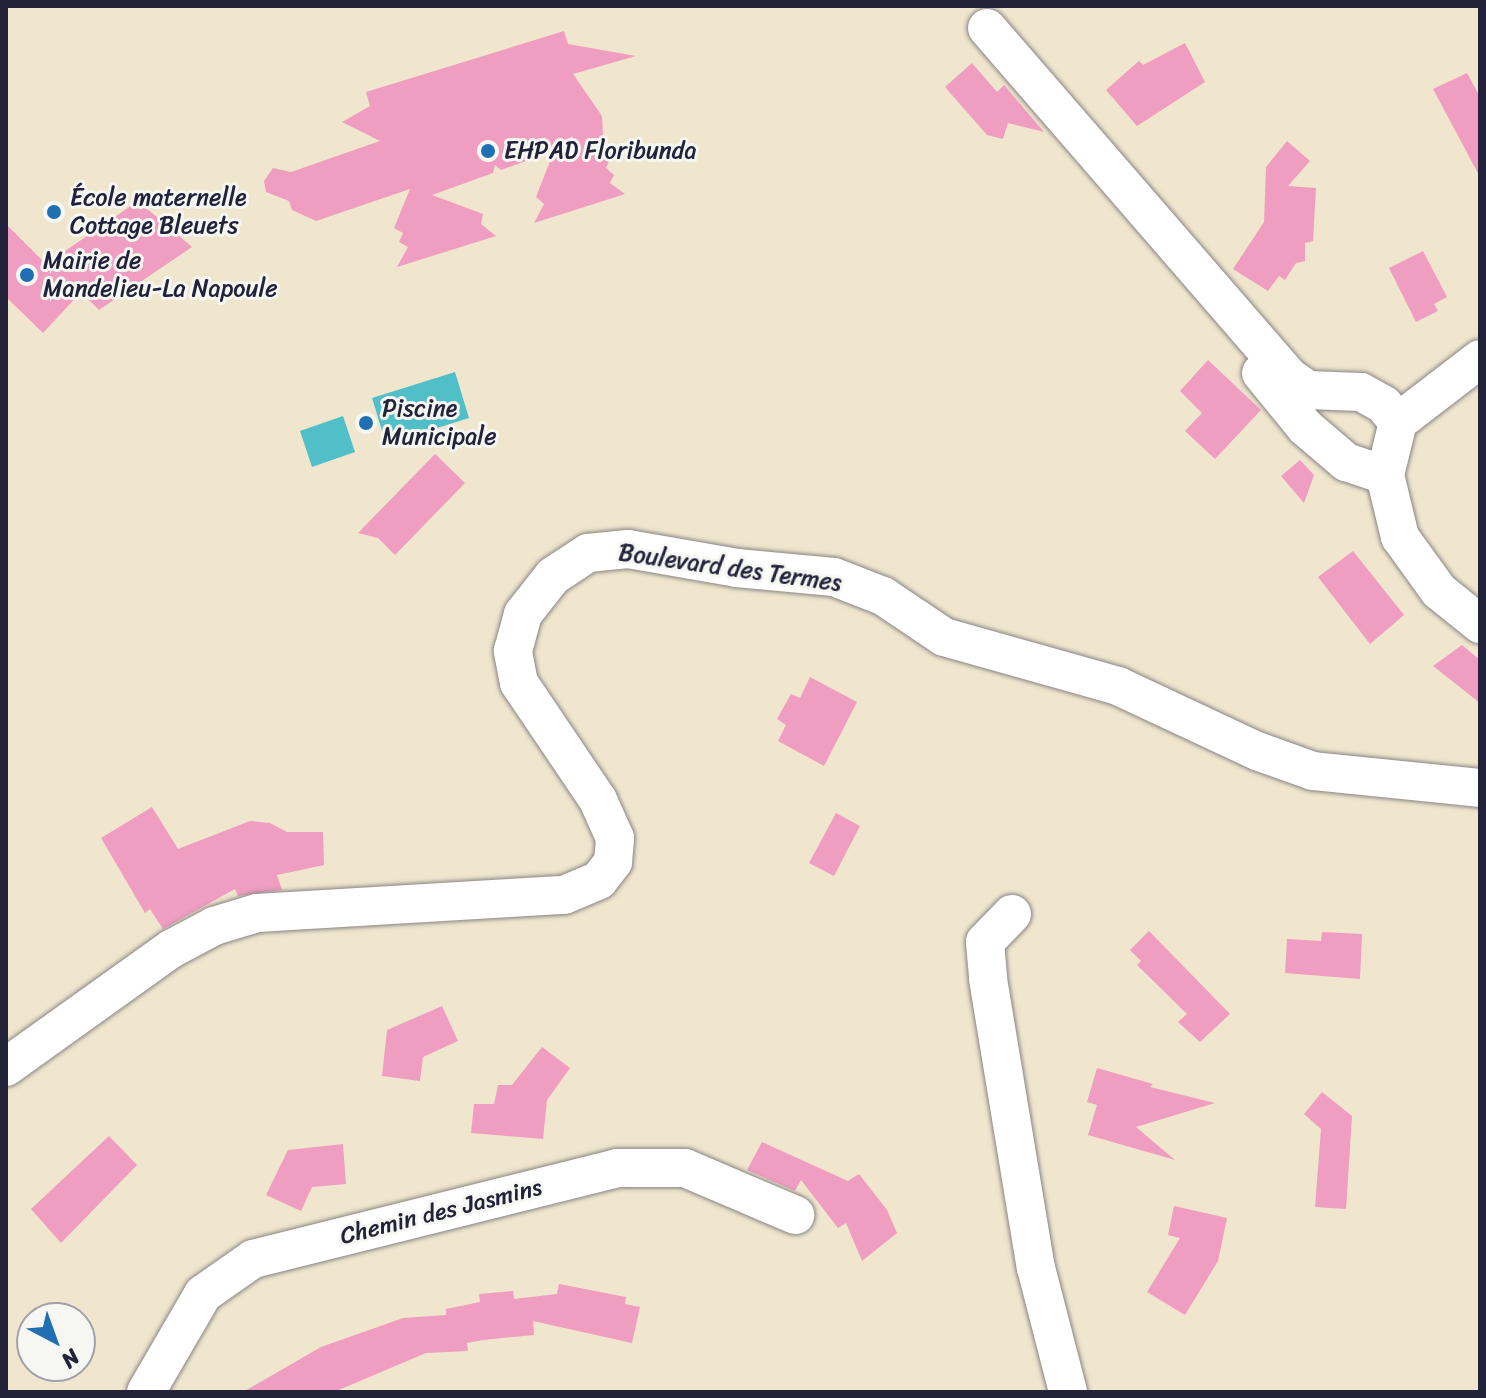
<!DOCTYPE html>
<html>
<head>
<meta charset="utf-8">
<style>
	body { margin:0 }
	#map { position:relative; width:1486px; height:1398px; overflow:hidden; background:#f0e6ce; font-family:Sriracha,sans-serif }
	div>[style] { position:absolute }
	.water>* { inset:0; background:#51bfc8 }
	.building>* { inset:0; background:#ef9dc0 }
	.roads { filter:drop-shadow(0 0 2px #898484) drop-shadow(0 0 2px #898484) }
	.minor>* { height:38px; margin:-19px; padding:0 19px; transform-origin:19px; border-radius:19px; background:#fff }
	.dots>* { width:22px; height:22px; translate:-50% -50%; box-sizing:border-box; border:4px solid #f6f6f2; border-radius:50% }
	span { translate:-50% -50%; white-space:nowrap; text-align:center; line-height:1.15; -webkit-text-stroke:6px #f6f6f2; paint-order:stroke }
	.poi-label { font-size:24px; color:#22223b }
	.left { translate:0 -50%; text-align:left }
	.street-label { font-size:24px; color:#22223b }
	.frame { position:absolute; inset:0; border:8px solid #22223b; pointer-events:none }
	.north { position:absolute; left:16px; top:1302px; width:80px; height:80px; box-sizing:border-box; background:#f6f6f2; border:2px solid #a1a1a9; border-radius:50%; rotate:139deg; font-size:22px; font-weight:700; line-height:32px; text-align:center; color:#22223b }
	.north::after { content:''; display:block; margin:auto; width:28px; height:36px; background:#1f6fb2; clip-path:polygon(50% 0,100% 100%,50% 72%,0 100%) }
</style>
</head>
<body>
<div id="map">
	<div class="water">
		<i style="clip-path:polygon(455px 372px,469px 418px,386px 444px,372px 398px)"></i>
		<i style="clip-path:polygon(343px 416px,355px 452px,312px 467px,300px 431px)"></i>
	</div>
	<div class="building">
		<i style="clip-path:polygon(564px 31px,568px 44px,636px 56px,573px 74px,602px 116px,604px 156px,610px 159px,606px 168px,614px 175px,610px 183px,625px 194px,534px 223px,544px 204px,536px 197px,554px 151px,501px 170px,495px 165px,493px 173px,432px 195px,483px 214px,481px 224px,496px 236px,397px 267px,408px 247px,399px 242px,403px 233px,394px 228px,410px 189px,316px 221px,292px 210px,289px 201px,266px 192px,264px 181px,273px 168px,291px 172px,380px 141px,342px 122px,370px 106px,366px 92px)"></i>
		<i style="clip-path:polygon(1185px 43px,1205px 82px,1137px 126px,1106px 90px,1139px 61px,1143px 65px)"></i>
		<i style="clip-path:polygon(972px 63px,997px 92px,1004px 85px,1044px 132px,1008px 123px,1003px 139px,987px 135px,945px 87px)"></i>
		<i style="clip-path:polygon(1467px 73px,1480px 97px,1480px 177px,1433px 89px)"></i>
		<i style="clip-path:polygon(1287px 141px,1310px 161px,1288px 186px,1316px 188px,1313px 241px,1305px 243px,1305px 261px,1296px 263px,1285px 280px,1279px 276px,1268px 291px,1233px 269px,1264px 222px,1266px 167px)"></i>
		<i style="clip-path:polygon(138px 201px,192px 247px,99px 310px,81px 292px,43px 333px,6px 297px,6px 224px,46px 264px)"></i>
		<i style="clip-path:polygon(1423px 251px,1447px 297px,1434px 304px,1438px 311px,1416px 322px,1389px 268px)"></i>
		<i style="clip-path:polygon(1208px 360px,1261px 410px,1215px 459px,1185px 431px,1202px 413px,1180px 391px)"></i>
		<i style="clip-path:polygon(435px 454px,465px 483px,395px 555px,378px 538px,358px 533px)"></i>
		<i style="clip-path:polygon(1300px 460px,1314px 475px,1304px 503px,1281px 476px)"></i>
		<i style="clip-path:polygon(1353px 551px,1404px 615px,1370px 644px,1318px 577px)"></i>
		<i style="clip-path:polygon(1462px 645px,1480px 660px,1480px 703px,1433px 666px)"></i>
		<i style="clip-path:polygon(810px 677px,857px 702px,824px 766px,778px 741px,786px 725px,777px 719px,791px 694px,800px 698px)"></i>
		<i style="clip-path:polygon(152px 807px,178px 849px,250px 821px,270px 823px,287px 832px,323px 832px,324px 865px,277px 875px,282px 890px,238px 896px,235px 889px,163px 929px,150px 909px,145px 913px,101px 838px)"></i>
		<i style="clip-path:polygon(836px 813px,860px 826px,834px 876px,809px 863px)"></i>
		<i style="clip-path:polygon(1149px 931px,1230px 1014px,1200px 1042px,1178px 1022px,1187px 1014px,1137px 965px,1141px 961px,1130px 950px)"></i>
		<i style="clip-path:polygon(1322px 932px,1362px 934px,1360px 979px,1285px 973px,1287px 939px,1321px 941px)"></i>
		<i style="clip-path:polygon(442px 1006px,458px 1041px,423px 1057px,420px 1081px,382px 1076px,387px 1030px)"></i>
		<i style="clip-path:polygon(542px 1047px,570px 1068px,547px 1100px,543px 1139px,471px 1133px,474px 1104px,494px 1104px,498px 1085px,512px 1085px)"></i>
		<i style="clip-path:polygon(1097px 1068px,1153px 1084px,1150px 1087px,1215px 1103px,1136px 1127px,1175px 1160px,1088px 1135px,1097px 1105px,1087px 1102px)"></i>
		<i style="clip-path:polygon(1322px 1092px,1352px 1116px,1346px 1209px,1315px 1207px,1321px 1129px,1304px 1114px)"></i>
		<i style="clip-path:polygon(109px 1136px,137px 1165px,61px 1243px,31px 1209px)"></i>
		<i style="clip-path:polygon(762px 1142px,848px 1181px,859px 1174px,887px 1210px,897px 1233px,862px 1261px,846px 1223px,838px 1228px,801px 1180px,795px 1191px,747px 1170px)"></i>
		<i style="clip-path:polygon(343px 1144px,346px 1184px,312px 1187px,301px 1211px,266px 1195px,288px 1150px)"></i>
		<i style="clip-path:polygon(1174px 1206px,1227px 1218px,1218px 1261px,1185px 1315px,1147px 1292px,1180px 1238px,1168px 1235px)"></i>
		<i style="clip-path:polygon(559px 1284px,626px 1297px,625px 1304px,640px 1307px,632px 1343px,533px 1321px,534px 1335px,483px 1340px,467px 1343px,468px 1351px,426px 1353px,334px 1392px,243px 1392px,321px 1347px,403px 1318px,446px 1315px,446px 1309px,480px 1302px,479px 1294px,513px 1291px,514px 1299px,557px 1294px)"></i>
	</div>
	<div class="roads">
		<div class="minor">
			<i style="left:987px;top:28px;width:460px;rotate:49.1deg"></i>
			<i style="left:1288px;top:376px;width:24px;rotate:35deg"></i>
			<i style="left:1308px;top:390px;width:53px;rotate:2.2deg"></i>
			<i style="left:1361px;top:392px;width:26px;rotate:29deg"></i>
			<i style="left:1384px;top:405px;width:22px;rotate:51deg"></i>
			<i style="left:1480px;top:359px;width:103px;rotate:142.5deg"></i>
			<i style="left:1398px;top:422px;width:55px;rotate:103.8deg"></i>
			<i style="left:1385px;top:475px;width:64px;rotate:76.4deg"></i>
			<i style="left:1400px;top:537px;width:67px;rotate:54.2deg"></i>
			<i style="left:1439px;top:591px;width:53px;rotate:38.8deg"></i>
			<i style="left:1261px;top:373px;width:70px;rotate:50.8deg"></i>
			<i style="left:1305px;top:427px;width:54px;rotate:40.5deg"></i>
			<i style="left:1346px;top:462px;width:41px;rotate:18.4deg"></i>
			<i style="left:1012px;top:914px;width:39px;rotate:134deg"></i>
			<i style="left:985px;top:942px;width:37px;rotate:85deg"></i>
			<i style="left:988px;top:979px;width:293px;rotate:80.6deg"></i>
			<i style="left:1036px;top:1268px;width:128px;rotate:75.5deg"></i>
			<i style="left:6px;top:1067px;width:203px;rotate:-35.6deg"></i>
			<i style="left:171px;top:949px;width:49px;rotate:-28.1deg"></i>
			<i style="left:214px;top:926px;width:45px;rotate:-16.8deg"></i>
			<i style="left:257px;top:913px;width:308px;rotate:-3.4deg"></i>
			<i style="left:564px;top:895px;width:38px;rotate:-23deg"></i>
			<i style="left:599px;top:880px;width:23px;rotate:-52deg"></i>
			<i style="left:613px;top:862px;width:24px;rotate:-85deg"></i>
			<i style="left:615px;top:838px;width:42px;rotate:-114.1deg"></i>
			<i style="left:598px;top:800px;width:141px;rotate:-124deg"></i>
			<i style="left:519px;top:683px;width:33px;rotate:-101deg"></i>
			<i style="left:513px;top:651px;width:38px;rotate:-75deg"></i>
			<i style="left:523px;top:614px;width:48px;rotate:-51.7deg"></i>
			<i style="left:553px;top:576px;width:42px;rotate:-33.3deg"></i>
			<i style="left:588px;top:553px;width:40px;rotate:-5.7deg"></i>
			<i style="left:628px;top:549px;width:111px;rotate:9.9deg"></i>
			<i style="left:737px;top:568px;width:97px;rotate:5.3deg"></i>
			<i style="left:834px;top:577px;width:53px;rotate:21.2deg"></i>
			<i style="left:883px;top:596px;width:73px;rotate:33.9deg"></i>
			<i style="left:944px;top:637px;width:181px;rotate:15.7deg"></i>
			<i style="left:1118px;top:686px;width:153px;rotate:25.1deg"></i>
			<i style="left:1257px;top:751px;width:59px;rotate:19.7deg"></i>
			<i style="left:1313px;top:771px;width:168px;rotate:5.8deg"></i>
			<i style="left:146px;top:1392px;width:113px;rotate:-59.8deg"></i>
			<i style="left:203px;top:1294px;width:61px;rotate:-35deg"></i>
			<i style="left:253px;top:1259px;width:375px;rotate:-14deg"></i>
			<i style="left:617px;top:1168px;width:68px"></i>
			<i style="left:685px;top:1168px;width:120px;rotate:23.1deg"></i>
		</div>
	</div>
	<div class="dots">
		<i style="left:488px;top:151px;background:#1f6fb2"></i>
		<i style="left:54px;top:212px;background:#1f6fb2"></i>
		<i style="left:27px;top:275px;background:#1f6fb2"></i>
		<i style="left:366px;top:423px;background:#1f6fb2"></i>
	</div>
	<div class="poi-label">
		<span class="left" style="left:504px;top:151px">EHPAD Floribunda</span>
		<span class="left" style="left:70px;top:212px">École maternelle<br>Cottage Bleuets</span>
		<span class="left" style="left:43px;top:275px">Mairie de<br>Mandelieu-La Napoule</span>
		<span class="left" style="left:382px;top:423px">Piscine<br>Municipale</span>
	</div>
	<div class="street-label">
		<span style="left:730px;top:568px;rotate:8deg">Boulevard des Termes</span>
		<span style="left:441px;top:1212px;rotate:-14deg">Chemin des Jasmins</span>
	</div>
	<div class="frame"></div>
	<div class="north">N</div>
</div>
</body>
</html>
